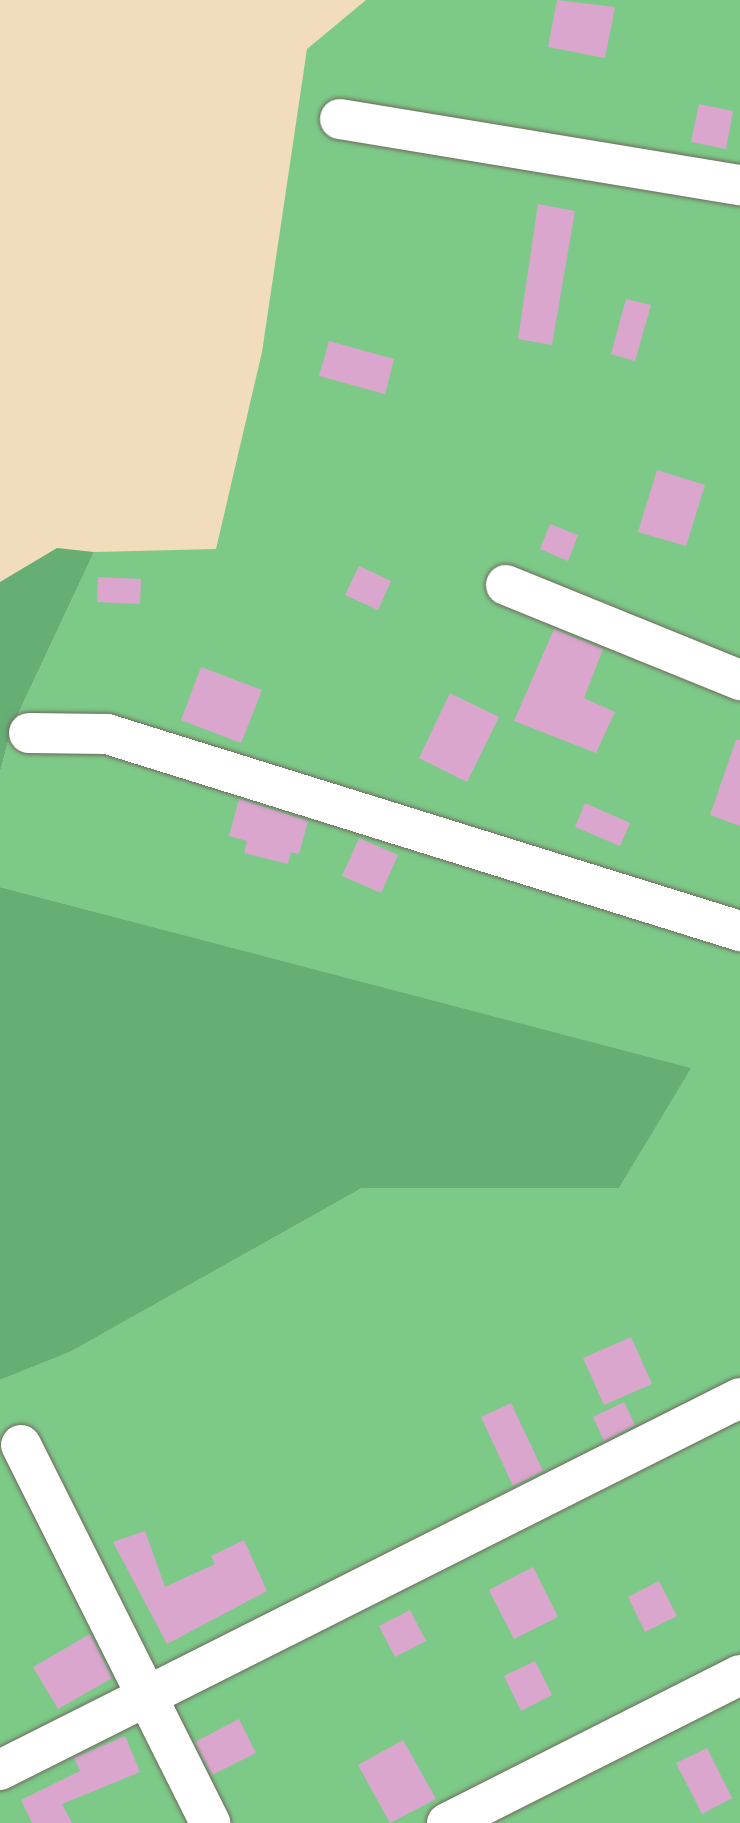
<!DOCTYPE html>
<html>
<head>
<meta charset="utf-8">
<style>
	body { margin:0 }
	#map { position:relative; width:740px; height:1823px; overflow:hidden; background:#f1dcbd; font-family:Caveat,sans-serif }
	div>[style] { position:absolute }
	.green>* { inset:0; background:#7dca88 }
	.forest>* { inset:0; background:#66ae74 }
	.building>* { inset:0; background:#daa6ce }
	.roads { filter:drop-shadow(0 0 2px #70695e) drop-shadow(0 0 2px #70695e) }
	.minor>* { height:40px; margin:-20px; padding:0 20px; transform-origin:20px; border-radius:20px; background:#fff }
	span { translate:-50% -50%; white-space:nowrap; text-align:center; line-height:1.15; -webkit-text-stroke:8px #f7f3e8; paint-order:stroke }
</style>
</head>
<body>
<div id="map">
	<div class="green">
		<i style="clip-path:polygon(366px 0,740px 0,740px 1823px,0 1823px,0 1380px,70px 1352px,362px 1188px,619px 1188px,690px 1068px,0 887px,0 772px,12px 727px,94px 552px,216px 549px,262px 352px,307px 49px)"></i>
	</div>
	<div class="forest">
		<i style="clip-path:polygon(57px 548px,94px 552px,12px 727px,0 772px,0 582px)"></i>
		<i style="clip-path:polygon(0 887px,691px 1068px,619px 1188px,362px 1188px,70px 1352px,0 1380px)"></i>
	</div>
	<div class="building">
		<i style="clip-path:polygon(557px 0,615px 7px,605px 58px,548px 47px)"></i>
		<i style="clip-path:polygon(699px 104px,733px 111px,726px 149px,691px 142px)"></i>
		<i style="clip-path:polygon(538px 204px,575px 211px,552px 345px,518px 339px)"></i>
		<i style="clip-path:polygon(626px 299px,651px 305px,635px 361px,611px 354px)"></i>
		<i style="clip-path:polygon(329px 341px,394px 359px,385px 394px,319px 376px)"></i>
		<i style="clip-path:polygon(657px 470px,705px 485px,686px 546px,638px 532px)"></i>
		<i style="clip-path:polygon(550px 524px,578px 535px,568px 561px,540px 549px)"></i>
		<i style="clip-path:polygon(359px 566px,391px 581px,378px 610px,345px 595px)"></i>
		<i style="clip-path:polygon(98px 577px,141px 579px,140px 604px,97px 602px)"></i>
		<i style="clip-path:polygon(554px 629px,603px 649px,584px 698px,615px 712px,596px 753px,514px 721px)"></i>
		<i style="clip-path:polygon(201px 667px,262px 690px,241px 743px,181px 720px)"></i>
		<i style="clip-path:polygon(450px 693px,499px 717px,467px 782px,419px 758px)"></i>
		<i style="clip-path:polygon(736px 740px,740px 740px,740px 826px,710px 815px)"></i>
		<i style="clip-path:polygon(239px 799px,308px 821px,299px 854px,291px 852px,288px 864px,244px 853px,247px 841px,229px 836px)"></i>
		<i style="clip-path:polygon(585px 803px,630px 823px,620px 846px,575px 827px)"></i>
		<i style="clip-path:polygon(359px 838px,398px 855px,381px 893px,342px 876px)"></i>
		<i style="clip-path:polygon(631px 1337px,652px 1384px,604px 1405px,583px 1358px)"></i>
		<i style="clip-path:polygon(624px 1402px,635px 1425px,604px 1441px,593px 1417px)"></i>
		<i style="clip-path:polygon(511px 1403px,543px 1471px,513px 1486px,481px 1417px)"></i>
		<i style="clip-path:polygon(145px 1531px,165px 1587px,215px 1564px,211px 1556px,244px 1540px,267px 1591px,167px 1644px,113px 1542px)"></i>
		<i style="clip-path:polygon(533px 1567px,558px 1617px,514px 1639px,489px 1590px)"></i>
		<i style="clip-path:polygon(659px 1581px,677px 1616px,645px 1632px,628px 1597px)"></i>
		<i style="clip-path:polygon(410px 1610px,426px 1641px,395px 1657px,379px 1626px)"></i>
		<i style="clip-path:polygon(90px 1634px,112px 1678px,58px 1709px,33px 1667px)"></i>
		<i style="clip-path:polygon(535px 1661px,552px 1695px,521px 1711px,504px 1676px)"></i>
		<i style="clip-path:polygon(239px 1719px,256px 1753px,212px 1775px,195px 1742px)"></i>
		<i style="clip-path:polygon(125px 1736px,140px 1772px,62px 1804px,72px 1823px,32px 1823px,21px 1800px,80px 1771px,74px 1758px)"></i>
		<i style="clip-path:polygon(403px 1740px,436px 1799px,390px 1823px,358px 1765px)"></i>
		<i style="clip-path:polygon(707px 1748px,732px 1798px,702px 1814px,676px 1763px)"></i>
	</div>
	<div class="roads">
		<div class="minor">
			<i style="left:340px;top:119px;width:405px;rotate:9.4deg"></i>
			<i style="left:506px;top:585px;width:253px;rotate:22.1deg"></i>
			<i style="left:29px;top:733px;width:78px;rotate:0.7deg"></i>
			<i style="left:107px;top:734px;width:663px;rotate:17.29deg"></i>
			<i style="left:21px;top:1445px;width:423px;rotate:63.4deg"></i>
			<i style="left:0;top:1770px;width:828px;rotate:-26.69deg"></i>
			<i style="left:447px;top:1823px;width:328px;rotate:-26.8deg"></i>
		</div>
	</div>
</div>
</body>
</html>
